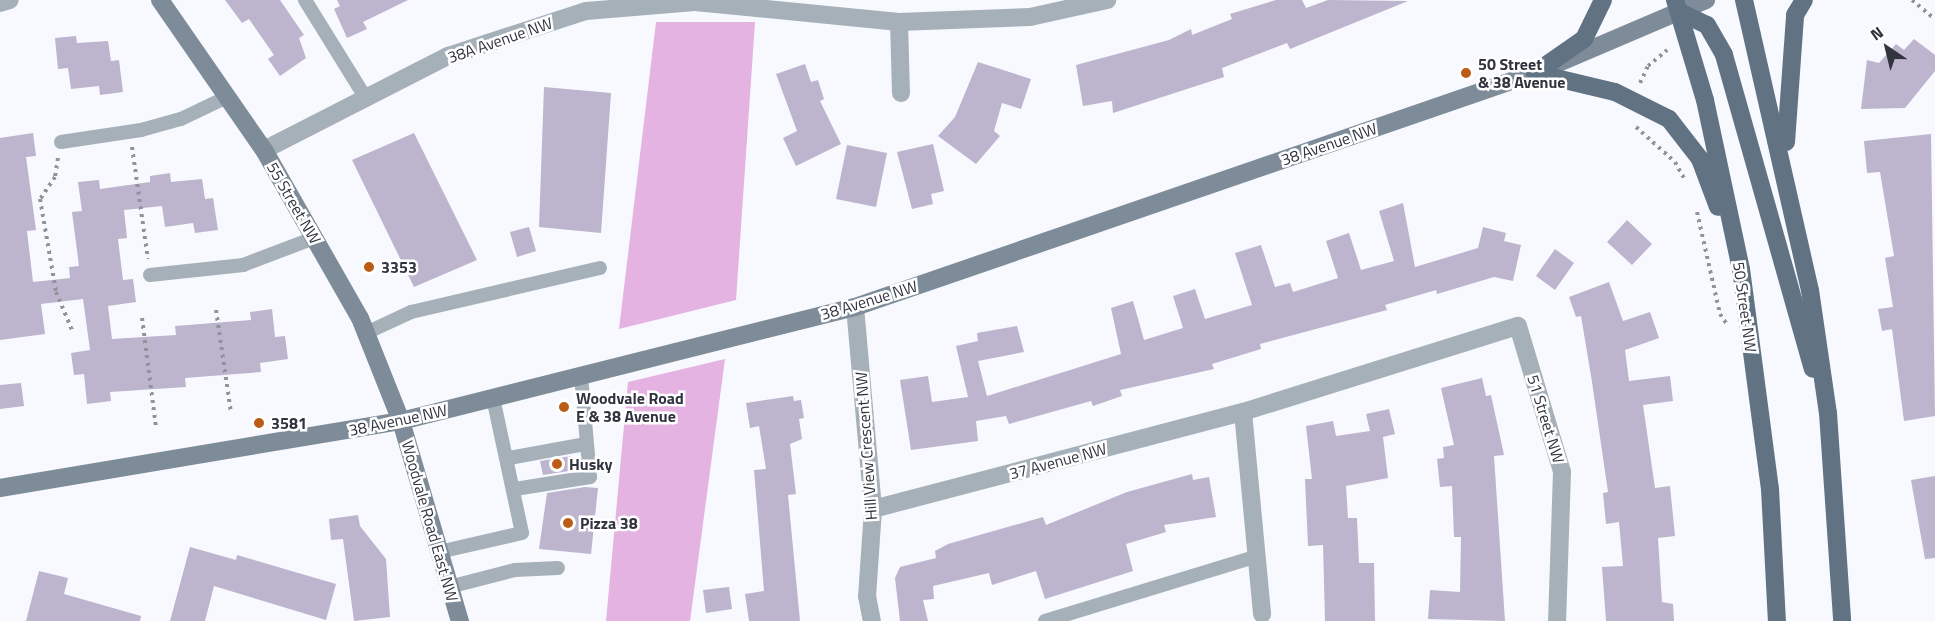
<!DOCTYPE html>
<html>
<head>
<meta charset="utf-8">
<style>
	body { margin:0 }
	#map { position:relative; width:1935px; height:621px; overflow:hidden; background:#f7f9ff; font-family:"Titillium Web",sans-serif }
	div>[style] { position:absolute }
	.green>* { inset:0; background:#e4b3e1 }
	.building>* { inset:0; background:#bdb4ce }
	.path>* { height:4px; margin-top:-2px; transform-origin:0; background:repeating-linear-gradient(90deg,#91939b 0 3px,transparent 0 7.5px) }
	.lane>* { height:14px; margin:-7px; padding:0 7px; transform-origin:7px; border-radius:7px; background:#a6b0b9 }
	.street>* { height:18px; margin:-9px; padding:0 9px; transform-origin:9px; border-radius:9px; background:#a6b0b9 }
	.secondary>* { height:18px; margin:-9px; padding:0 9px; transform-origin:9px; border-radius:9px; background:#7e8c99 }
	.primary>* { height:18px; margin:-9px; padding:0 9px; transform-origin:9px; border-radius:9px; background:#617383 }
	.dots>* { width:16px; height:16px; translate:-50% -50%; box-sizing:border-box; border:3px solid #fff; border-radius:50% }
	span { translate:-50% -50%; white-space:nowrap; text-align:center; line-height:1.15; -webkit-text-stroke:5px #fff; paint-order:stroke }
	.street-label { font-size:16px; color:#31333e }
	.poi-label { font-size:16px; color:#31333e; font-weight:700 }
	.left { translate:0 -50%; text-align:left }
	.north { position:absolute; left:1857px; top:18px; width:60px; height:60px; -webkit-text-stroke:4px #fff; paint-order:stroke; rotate:325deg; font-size:16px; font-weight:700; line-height:24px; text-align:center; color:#31333e }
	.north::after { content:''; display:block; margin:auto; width:21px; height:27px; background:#31333e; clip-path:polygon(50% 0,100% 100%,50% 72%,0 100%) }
</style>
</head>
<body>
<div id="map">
	<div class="green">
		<i style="clip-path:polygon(656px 22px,755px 22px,736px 300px,619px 329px)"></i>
		<i style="clip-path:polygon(725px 359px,690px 621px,606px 621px,628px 382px)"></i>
	</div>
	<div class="building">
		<i style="clip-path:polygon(225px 0,280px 0,304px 35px,299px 38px,306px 58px,280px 76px,268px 59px,274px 55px,249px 19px,242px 23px)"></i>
		<i style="clip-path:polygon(337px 0,408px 0,363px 22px,367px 29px,347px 38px,334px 9px,340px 6px)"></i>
		<i style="clip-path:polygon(1276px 0,1302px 0,1306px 8px,1328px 0,1408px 1px,1290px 49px,1287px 43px,1222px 68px,1224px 77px,1113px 113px,1112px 101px,1083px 106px,1076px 65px,1169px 40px,1191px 29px,1192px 35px,1232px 19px,1230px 14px)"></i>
		<i style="clip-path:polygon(76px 36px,77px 43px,108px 41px,111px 61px,119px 60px,123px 92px,100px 95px,99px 86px,71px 89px,68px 68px,58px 69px,55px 38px)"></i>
		<i style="clip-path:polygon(1914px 39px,1935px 55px,1935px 71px,1905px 108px,1861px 109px,1867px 60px,1879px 63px,1896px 44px,1904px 50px)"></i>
		<i style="clip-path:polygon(978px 62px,1031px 79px,1021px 109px,1002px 103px,994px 131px,1000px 136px,976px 164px,938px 136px,955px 117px)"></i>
		<i style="clip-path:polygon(805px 64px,811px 82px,818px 80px,824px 99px,820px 101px,841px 144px,796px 166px,783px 138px,797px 131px,776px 74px)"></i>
		<i style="clip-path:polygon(544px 87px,611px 93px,601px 233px,539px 227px)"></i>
		<i style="clip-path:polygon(33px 133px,36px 156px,26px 157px,36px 230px,27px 231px,33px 282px,70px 278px,69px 267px,79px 266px,72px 212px,82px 211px,78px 182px,99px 180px,100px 189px,150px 182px,150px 176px,170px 173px,171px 182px,202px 179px,205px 199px,213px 198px,218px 230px,195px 233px,193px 223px,165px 227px,162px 206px,124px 210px,127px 238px,118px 239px,123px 280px,133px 279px,136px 302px,108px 306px,112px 339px,176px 335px,175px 326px,251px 320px,250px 312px,272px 309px,275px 337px,285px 336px,288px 359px,260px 363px,261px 372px,185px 378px,186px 387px,110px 392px,111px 401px,87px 404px,84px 374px,74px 375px,71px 353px,90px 350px,83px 299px,41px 304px,45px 334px,0 340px,0 138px)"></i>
		<i style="clip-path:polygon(414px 133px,477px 260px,414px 287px,352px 160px)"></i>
		<i style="clip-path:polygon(1931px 134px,1935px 416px,1904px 421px,1892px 329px,1882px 331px,1878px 309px,1893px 307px,1885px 258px,1894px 256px,1880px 172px,1867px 173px,1864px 141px)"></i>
		<i style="clip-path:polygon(933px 144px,944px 191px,931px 194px,933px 204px,912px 209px,897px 152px)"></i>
		<i style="clip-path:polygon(847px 145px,887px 153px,876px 207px,836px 199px)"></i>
		<i style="clip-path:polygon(1403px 203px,1415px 267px,1478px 248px,1483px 227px,1506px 233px,1504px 241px,1521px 245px,1513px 281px,1494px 277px,1437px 294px,1436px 290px,1385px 305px,1387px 310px,1260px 344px,1261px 349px,1212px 364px,1214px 369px,1120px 390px,1122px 396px,1093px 406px,1091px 401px,1009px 424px,1006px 416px,976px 421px,978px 441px,911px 450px,900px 380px,928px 376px,932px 402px,968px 397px,956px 346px,978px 341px,977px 333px,1017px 326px,1024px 352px,978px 361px,987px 396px,1121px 354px,1111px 308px,1133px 301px,1144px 340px,1183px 328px,1173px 296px,1195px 289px,1205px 319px,1252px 305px,1235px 253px,1261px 245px,1275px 287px,1290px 283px,1293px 292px,1338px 278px,1326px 241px,1349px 233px,1361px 270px,1394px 261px,1379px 211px)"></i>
		<i style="clip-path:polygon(1627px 220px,1652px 244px,1632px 265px,1607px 242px)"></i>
		<i style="clip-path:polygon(529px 227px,536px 251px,517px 257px,510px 232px)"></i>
		<i style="clip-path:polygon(1555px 249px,1574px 263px,1555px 290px,1536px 276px)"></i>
		<i style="clip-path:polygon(1609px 282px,1623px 321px,1650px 312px,1659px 338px,1625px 350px,1629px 381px,1670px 376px,1673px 401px,1643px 405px,1655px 488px,1670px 486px,1675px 536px,1658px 538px,1662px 602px,1673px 604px,1674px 621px,1606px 621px,1602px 567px,1623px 566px,1619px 522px,1606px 524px,1603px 493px,1608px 492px,1592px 382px,1581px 316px,1576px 317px,1569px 297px)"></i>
		<i style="clip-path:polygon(1482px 378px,1486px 396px,1491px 395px,1504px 455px,1494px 456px,1505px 621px,1428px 619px,1430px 590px,1460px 592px,1461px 537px,1454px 537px,1452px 486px,1440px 487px,1437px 459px,1444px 458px,1443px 447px,1454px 445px,1441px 388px)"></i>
		<i style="clip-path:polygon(21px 383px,24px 406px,0 409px,0 385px)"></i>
		<i style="clip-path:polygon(793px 396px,794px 401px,801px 400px,804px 418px,799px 419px,802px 439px,790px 444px,796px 494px,788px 495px,800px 621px,749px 621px,745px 594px,764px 591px,754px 470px,766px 469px,759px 426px,750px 428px,746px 403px)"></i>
		<i style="clip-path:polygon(1389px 409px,1395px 434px,1383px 437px,1388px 478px,1346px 486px,1348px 518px,1357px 518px,1359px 563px,1374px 563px,1375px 621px,1325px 621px,1323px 545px,1308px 546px,1305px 479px,1312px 479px,1306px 426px,1333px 421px,1336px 436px,1370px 431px,1366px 414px)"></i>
		<i style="clip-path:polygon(571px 456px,575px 470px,543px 475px,540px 461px)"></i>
		<i style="clip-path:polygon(1192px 474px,1193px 480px,1209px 477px,1216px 517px,1164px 525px,1166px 532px,1126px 544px,1133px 571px,1045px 599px,1036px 571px,992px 585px,989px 573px,933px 586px,934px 599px,923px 600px,928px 621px,900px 621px,895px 578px,900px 567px,936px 558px,935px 551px,948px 544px,1043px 517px,1046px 525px,1127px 492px)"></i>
		<i style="clip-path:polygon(1935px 476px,1935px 558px,1925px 559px,1911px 480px)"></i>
		<i style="clip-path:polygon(585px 487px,598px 488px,591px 554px,539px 549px,547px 493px)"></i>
		<i style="clip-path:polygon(358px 515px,360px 526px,386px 559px,390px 617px,354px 621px,343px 539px,331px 540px,329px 519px)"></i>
		<i style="clip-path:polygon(190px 547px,236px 560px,237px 555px,336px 584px,326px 620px,214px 586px,205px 621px,170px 621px)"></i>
		<i style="clip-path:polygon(39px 571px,68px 578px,64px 594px,141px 616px,140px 621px,26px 621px)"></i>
		<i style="clip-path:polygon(729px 587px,732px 609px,706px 613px,703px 590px)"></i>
	</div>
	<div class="path">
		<i style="left:1912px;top:0;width:30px;rotate:40deg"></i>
		<i style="left:1640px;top:83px;width:19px;rotate:-65deg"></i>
		<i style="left:1648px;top:66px;width:25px;rotate:-40deg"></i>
		<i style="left:1636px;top:127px;width:52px;rotate:41.9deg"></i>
		<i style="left:1675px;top:162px;width:21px;rotate:61deg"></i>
		<i style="left:132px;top:147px;width:113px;rotate:81.9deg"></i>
		<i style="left:58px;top:158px;width:19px;rotate:99deg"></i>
		<i style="left:55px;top:177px;width:27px;rotate:124deg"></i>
		<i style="left:40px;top:199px;width:94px;rotate:80.2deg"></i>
		<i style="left:56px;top:292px;width:41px;rotate:67.2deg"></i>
		<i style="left:1697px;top:212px;width:105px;rotate:77.3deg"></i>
		<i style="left:1720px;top:314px;width:14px;rotate:56deg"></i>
		<i style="left:216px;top:310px;width:104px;rotate:81.7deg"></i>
		<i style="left:142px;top:318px;width:110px;rotate:82.7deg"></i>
	</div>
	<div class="lane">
		<i style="left:305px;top:0;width:112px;rotate:58.2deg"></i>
		<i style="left:61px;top:142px;width:81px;rotate:-8.5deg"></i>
		<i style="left:141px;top:130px;width:41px;rotate:-15.4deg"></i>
		<i style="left:181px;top:119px;width:51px;rotate:-25.6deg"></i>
		<i style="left:150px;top:275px;width:94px;rotate:-6.1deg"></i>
		<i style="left:243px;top:265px;width:76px;rotate:-20.8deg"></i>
		<i style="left:366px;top:333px;width:50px;rotate:-25deg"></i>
		<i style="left:411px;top:312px;width:194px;rotate:-13.1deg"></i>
		<i style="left:509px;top:458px;width:77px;rotate:-10.4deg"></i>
		<i style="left:515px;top:489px;width:76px;rotate:-9.1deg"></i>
		<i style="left:590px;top:477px;width:101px;rotate:-95.1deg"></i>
		<i style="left:439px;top:552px;width:85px;rotate:-12.9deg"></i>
		<i style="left:522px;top:533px;width:138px;rotate:-102.1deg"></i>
		<i style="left:449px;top:587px;width:68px;rotate:-14.4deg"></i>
		<i style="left:515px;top:570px;width:43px;rotate:-2.7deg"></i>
		<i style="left:1045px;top:621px;width:222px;rotate:-17deg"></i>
	</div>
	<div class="street">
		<i style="left:0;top:3px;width:10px;rotate:-17deg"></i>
		<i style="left:899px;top:22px;width:71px;rotate:88.4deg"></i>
		<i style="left:264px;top:150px;width:207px;rotate:-27.1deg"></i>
		<i style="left:448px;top:56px;width:145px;rotate:-18.1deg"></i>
		<i style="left:586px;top:11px;width:109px;rotate:-4.7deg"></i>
		<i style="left:695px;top:2px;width:205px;rotate:5.6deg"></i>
		<i style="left:899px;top:22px;width:131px;rotate:-2.2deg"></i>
		<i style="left:1030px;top:17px;width:79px;rotate:-12.4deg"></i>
		<i style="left:855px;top:307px;width:203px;rotate:84.9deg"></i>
		<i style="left:873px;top:509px;width:87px;rotate:93.9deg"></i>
		<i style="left:867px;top:596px;width:25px;rotate:79deg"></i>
		<i style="left:1243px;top:412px;width:203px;rotate:84.6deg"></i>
		<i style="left:873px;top:509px;width:383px;rotate:-14.7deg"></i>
		<i style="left:1243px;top:412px;width:288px;rotate:-17.4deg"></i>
		<i style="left:1518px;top:326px;width:152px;rotate:73.2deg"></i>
		<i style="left:1562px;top:472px;width:149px;rotate:91.9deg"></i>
	</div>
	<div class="secondary">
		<i style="left:160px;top:0;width:183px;rotate:55.3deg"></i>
		<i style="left:264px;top:150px;width:193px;rotate:60.3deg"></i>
		<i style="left:360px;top:318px;width:111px;rotate:68.3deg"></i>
		<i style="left:401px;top:421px;width:209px;rotate:73.6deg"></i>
		<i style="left:0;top:488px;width:407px;rotate:-9.5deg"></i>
		<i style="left:401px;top:421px;width:468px;rotate:-14.1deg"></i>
		<i style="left:855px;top:307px;width:719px;rotate:-18.99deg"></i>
		<i style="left:1535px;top:73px;width:186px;rotate:-23.1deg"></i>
	</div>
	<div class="primary">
		<i style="left:1675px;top:0;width:104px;rotate:73.3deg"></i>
		<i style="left:1705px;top:100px;width:173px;rotate:78deg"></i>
		<i style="left:1741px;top:269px;width:222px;rotate:82.5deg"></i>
		<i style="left:1770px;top:489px;width:132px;rotate:87deg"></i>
		<i style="left:1744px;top:0;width:297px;rotate:77.2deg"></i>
		<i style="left:1810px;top:290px;width:124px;rotate:81.7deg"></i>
		<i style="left:1828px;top:413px;width:208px;rotate:86.1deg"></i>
		<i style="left:1680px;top:12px;width:30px;rotate:26deg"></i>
		<i style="left:1707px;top:25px;width:34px;rotate:60deg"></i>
		<i style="left:1724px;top:55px;width:326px;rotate:74.2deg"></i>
		<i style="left:1535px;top:73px;width:82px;rotate:13.4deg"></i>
		<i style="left:1615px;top:92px;width:60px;rotate:26.6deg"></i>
		<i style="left:1669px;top:119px;width:51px;rotate:52.2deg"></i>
		<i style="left:1700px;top:159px;width:51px;rotate:69.4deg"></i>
		<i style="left:1535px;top:73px;width:60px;rotate:-34.8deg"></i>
		<i style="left:1584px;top:39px;width:43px;rotate:-64deg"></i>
		<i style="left:1786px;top:142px;width:127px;rotate:-85.9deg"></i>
		<i style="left:1795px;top:15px;width:17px;rotate:-59deg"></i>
	</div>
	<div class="dots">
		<i style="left:1466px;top:73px;background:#bc5d16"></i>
		<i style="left:369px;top:267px;background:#bc5d16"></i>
		<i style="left:564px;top:407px;background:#bc5d16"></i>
		<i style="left:259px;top:423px;background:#bc5d16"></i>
		<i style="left:557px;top:464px;background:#bc5d16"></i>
		<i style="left:568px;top:523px;background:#bc5d16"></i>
	</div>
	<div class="street-label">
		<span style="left:500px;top:40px;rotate:-19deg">38A Avenue NW</span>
		<span style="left:1329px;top:144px;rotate:-19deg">38 Avenue NW</span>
		<span style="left:294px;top:203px;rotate:60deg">55 Street NW</span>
		<span style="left:869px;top:300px;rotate:-17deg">38 Avenue NW</span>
		<span style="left:1745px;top:307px;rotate:82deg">50 Street NW</span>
		<span style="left:1546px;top:419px;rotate:73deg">51 Street NW</span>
		<span style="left:398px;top:420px;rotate:-12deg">38 Avenue NW</span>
		<span style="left:866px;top:446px;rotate:-94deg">Hill View Crescent NW</span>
		<span style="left:1058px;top:461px;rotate:-15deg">37 Avenue NW</span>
		<span style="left:430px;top:521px;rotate:74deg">Woodvale Road East NW</span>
	</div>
	<div class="poi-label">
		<span class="left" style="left:1478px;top:73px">50 Street<br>&amp; 38 Avenue</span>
		<span class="left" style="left:381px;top:267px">3353</span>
		<span class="left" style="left:576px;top:407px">Woodvale Road<br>E &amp; 38 Avenue</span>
		<span class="left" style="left:271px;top:423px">3581</span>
		<span class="left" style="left:569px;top:464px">Husky</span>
		<span class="left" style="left:580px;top:523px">Pizza 38</span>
	</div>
	<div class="north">N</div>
</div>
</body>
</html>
